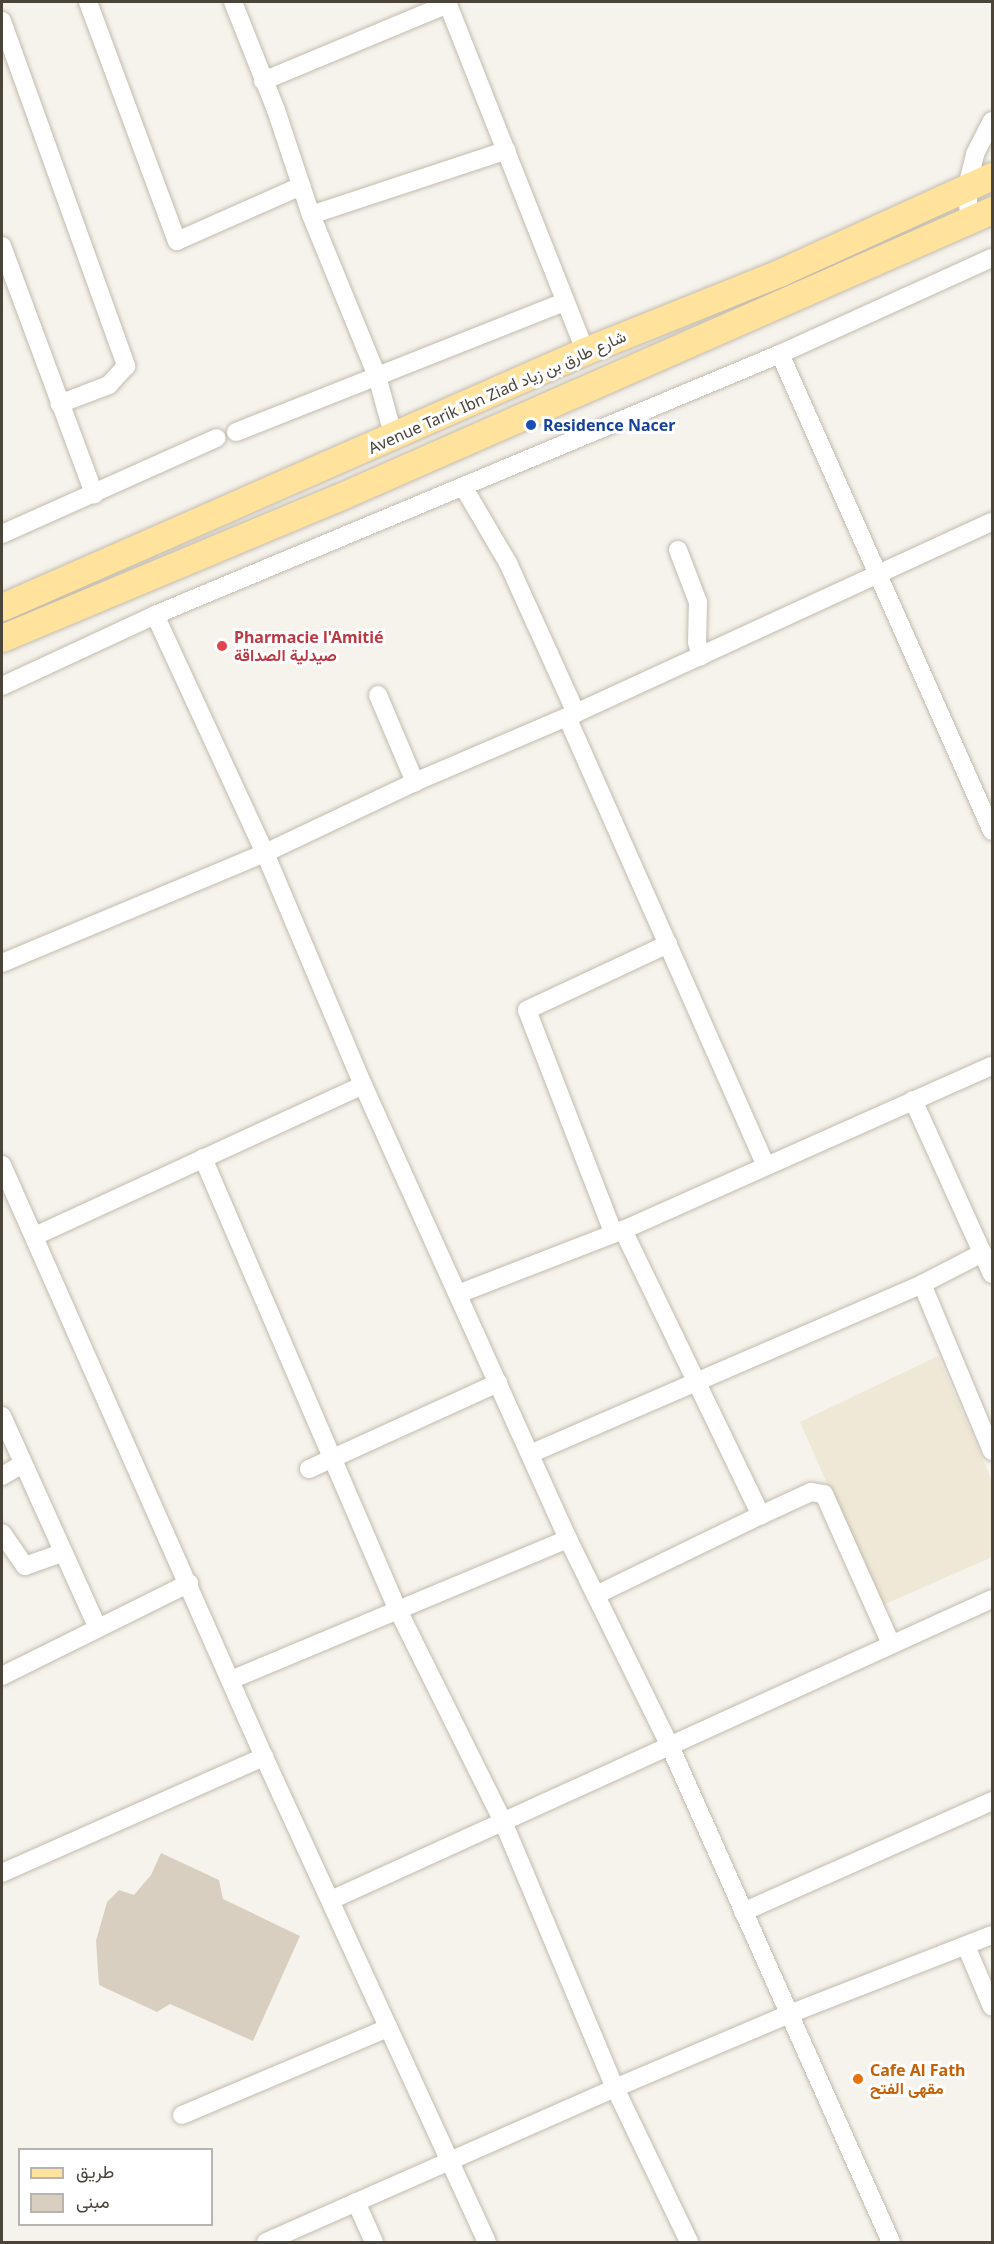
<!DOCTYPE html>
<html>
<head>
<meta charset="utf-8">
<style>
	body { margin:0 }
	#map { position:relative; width:994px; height:2244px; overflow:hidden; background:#f6f3ec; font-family:"Noto Sans",Vazirmatn,sans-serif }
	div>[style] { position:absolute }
	.education>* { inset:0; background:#efe8d6 }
	.building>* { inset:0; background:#d8cfc1 }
	.roads { filter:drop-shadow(0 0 2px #c2bbae) drop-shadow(0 0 2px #c2bbae) }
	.street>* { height:18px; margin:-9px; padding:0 9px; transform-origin:9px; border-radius:9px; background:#fff }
	.primary>* { height:27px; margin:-13.5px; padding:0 13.5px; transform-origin:13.5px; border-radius:13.5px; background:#ffe39c }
	.dots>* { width:16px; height:16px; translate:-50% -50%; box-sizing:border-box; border:3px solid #fff; border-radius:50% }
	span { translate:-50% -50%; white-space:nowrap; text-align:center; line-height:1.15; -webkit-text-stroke:6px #fff; paint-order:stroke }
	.street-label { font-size:16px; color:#4b4439 }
	.transit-label { font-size:16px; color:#164399; font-weight:700 }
	.left { translate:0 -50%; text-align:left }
	.health-label { font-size:16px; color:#be3a42; font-weight:700 }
	.food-label { font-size:16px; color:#c56008; font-weight:700 }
	.frame { position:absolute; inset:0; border:3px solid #4b4439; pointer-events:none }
	.legend { position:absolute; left:18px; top:2148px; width:195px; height:78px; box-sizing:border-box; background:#fff; border:2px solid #b7b4b0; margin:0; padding:8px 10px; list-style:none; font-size:18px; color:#4b4439 }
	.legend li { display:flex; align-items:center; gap:12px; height:30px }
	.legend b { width:30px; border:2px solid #b7b4b0 }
</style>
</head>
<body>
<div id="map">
	<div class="education">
		<i style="clip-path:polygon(938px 1356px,992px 1481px,992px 1557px,881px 1606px,800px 1422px)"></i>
	</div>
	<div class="building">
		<i style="clip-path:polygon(161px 1853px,219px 1880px,223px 1899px,300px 1936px,253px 2041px,170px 2004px,157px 2012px,99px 1985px,96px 1941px,107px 1902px,119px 1890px,134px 1895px,151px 1875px)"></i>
	</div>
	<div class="roads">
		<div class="street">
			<i style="left:88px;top:2px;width:255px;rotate:69.6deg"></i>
			<i style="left:177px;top:241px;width:136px;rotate:-23.9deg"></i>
			<i style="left:233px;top:2px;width:116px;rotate:68.3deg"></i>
			<i style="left:276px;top:110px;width:111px;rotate:71.6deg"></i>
			<i style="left:311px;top:215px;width:174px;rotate:67.7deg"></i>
			<i style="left:377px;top:376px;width:64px;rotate:74.7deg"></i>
			<i style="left:447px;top:2px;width:375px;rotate:68.4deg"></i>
			<i style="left:2px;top:21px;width:367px;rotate:70.2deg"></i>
			<i style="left:126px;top:366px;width:25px;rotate:132deg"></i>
			<i style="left:109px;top:385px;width:53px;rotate:159.2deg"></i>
			<i style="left:263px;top:81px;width:200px;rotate:-22.6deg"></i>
			<i style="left:311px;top:215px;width:206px;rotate:-18.3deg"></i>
			<i style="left:969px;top:220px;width:33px;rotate:-93deg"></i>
			<i style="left:967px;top:187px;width:34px;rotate:-76deg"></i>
			<i style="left:975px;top:154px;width:37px;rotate:-63deg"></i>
			<i style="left:2px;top:246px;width:265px;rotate:69.6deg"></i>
			<i style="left:780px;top:354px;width:522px;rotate:66.04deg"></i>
			<i style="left:236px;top:432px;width:354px;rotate:-21.6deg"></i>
			<i style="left:464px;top:488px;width:87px;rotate:59.6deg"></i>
			<i style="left:508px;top:563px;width:165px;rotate:65.6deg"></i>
			<i style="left:2px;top:534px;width:235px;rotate:-24.1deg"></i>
			<i style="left:678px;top:550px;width:56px;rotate:69deg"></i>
			<i style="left:698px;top:602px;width:40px;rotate:91.4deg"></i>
			<i style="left:697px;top:642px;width:15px;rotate:74deg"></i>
			<i style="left:155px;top:615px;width:262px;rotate:65.2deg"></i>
			<i style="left:265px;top:853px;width:252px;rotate:67.1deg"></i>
			<i style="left:363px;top:1085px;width:498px;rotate:65.7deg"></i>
			<i style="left:568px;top:1539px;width:229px;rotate:63.8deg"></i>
			<i style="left:669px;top:1744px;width:545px;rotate:65.97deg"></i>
			<i style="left:2px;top:686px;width:169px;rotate:-24.9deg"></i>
			<i style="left:155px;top:615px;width:677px;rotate:-22.67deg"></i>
			<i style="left:780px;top:354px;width:233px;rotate:-24.4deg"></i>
			<i style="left:378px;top:695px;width:95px;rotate:67deg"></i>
			<i style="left:567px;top:717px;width:491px;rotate:66.1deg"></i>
			<i style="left:2px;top:963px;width:285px;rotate:-22.7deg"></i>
			<i style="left:265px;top:853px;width:166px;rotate:-25.3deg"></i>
			<i style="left:415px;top:782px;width:175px;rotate:-23.2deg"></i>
			<i style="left:576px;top:713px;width:458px;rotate:-24.7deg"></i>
			<i style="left:913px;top:1100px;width:191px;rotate:65.6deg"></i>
			<i style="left:203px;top:1158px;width:490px;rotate:66.7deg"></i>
			<i style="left:397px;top:1608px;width:241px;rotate:63.6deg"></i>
			<i style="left:504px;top:1824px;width:286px;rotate:67.2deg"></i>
			<i style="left:615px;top:2088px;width:171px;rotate:64.3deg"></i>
			<i style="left:2px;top:1165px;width:647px;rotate:66.13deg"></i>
			<i style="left:264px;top:1757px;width:534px;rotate:65.31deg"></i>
			<i style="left:623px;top:1230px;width:317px;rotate:64.2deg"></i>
			<i style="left:761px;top:1515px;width:55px;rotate:-24.7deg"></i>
			<i style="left:811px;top:1492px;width:13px;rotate:9deg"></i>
			<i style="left:824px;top:1494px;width:164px;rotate:65.9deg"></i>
			<i style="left:613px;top:1232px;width:238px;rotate:-111.2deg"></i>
			<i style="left:527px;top:1010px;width:156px;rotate:-25.1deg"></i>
			<i style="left:35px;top:1236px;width:361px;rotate:-24.7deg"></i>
			<i style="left:922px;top:1284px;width:181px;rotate:67.3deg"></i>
			<i style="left:458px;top:1294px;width:177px;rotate:-21.2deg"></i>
			<i style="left:623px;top:1230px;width:404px;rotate:-24deg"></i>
			<i style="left:2px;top:1416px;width:230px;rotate:65.7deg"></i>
			<i style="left:530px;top:1454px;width:427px;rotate:-23.4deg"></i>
			<i style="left:922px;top:1284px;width:68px;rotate:-27.3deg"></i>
			<i style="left:309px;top:1469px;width:208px;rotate:-24.5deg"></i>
			<i style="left:2px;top:1476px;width:24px;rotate:-30deg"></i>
			<i style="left:2px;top:1533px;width:40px;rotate:55.1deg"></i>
			<i style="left:25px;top:1566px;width:41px;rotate:-19.7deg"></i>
			<i style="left:596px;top:1595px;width:183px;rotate:-25.9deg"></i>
			<i style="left:2px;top:1676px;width:209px;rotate:-26.4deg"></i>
			<i style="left:233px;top:1679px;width:363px;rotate:-22.7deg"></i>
			<i style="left:2px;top:1873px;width:287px;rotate:-23.9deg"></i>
			<i style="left:331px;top:1900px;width:726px;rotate:-24.48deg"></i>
			<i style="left:743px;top:1912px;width:273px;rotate:-24deg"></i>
			<i style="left:966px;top:1946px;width:66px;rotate:66.9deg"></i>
			<i style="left:182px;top:2115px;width:224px;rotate:-22.9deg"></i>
			<i style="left:356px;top:2202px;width:44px;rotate:65.8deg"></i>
			<i style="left:266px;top:2242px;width:381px;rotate:-23.8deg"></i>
			<i style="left:615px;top:2088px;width:189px;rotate:-23deg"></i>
			<i style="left:789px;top:2014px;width:218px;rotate:-21.3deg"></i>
		</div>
		<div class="primary">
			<i style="left:2px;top:607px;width:637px;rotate:-23.71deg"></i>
			<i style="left:585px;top:351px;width:209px;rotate:-21.9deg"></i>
			<i style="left:779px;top:273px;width:234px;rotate:-24.5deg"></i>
			<i style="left:2px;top:638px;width:363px;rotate:-22.7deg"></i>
			<i style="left:337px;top:498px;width:716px;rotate:-23.73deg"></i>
		</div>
	</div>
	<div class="dots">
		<i style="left:531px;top:425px;background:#1a4fb4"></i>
		<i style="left:222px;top:646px;background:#e0444e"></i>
		<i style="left:858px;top:2079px;background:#e8710a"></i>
	</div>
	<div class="street-label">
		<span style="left:497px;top:392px;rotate:-24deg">Avenue Tarik Ibn Ziad شارع طارق بن زياد</span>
	</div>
	<div class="transit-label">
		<span class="left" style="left:543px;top:425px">Residence Nacer</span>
	</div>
	<div class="health-label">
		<span class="left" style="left:234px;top:646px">Pharmacie l'Amitié<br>صيدلية الصداقة</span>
	</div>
	<div class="food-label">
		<span class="left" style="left:870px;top:2079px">Cafe Al Fath<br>مقهى الفتح</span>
	</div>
	<div class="frame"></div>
	<ul class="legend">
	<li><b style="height:8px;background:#ffe39c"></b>طريق</li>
	<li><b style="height:16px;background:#d8cfc1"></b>مبنى</li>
	</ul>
</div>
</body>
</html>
